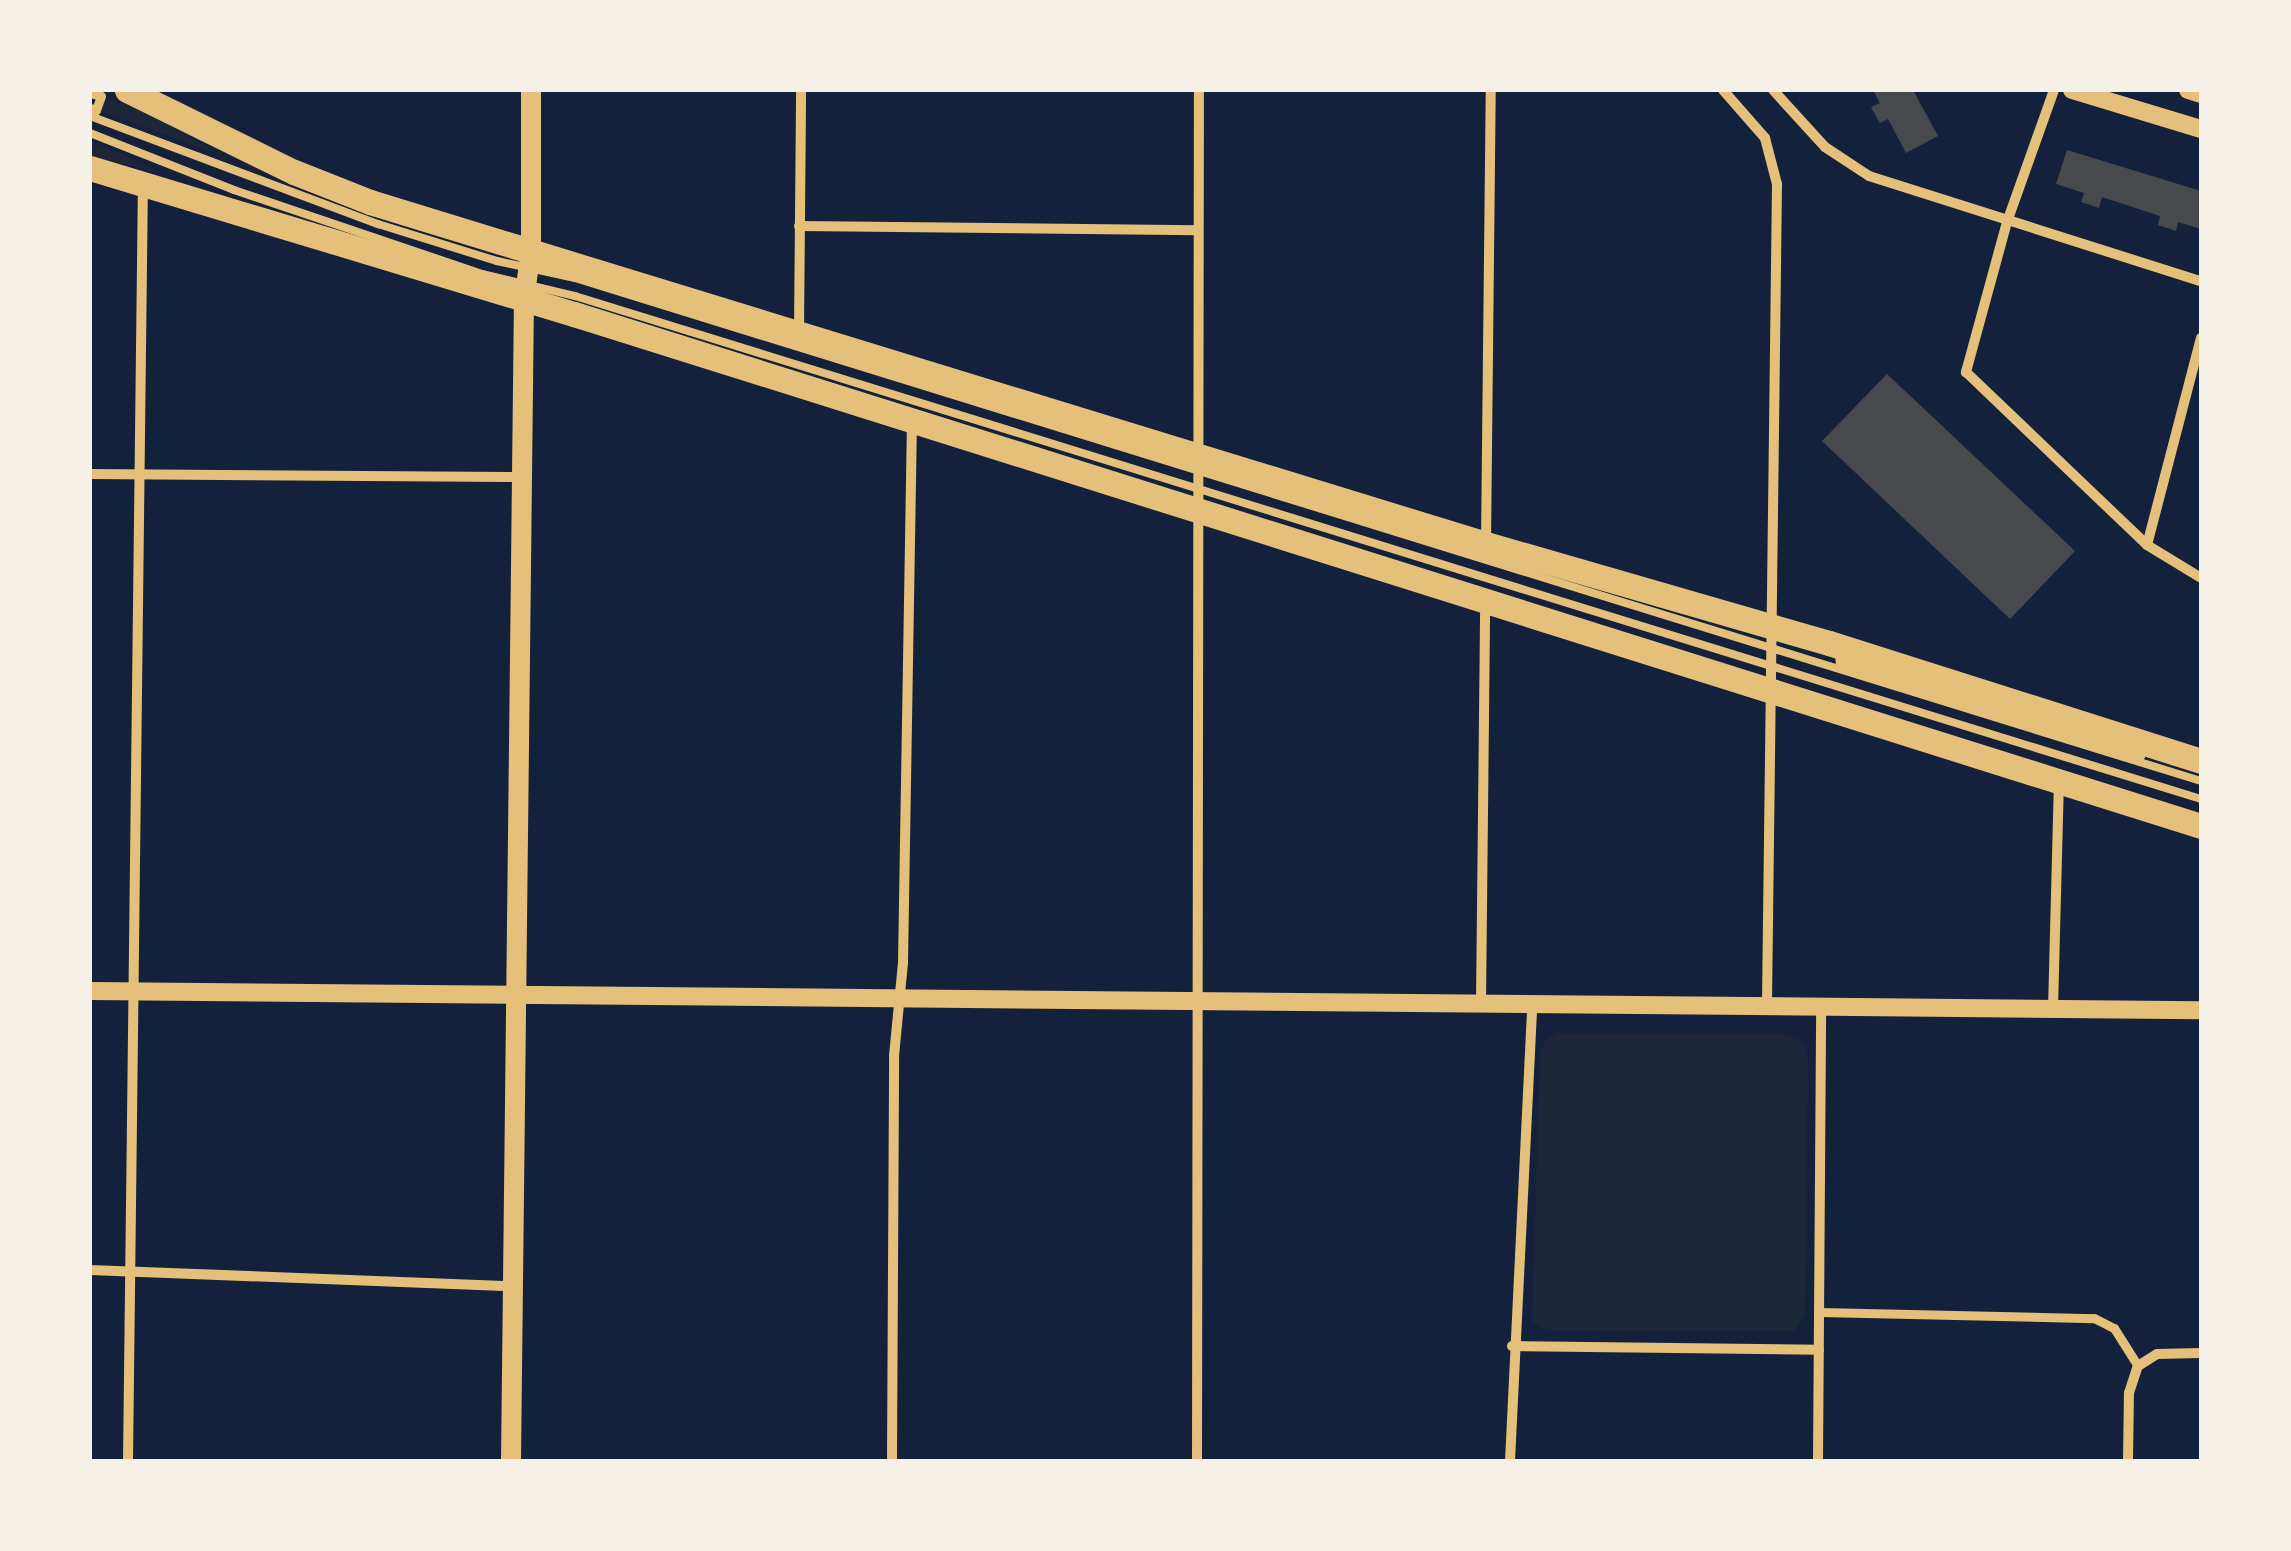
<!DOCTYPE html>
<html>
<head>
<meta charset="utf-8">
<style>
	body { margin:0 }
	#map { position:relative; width:2291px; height:1551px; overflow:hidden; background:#14213d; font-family:Arial,sans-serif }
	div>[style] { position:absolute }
	.green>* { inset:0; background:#1d2539 }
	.building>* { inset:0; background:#48494c }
	.service>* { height:8px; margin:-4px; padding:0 4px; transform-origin:4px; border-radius:4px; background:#e5c07b }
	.pedestrian>* { height:9px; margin:-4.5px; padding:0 4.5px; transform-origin:4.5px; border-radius:4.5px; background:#e5c07b }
	.minor>* { height:10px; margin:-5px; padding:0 5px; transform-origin:5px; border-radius:5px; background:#e5c07b }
	.tertiary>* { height:18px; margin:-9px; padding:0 9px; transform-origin:9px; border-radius:9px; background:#e5c07b }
	.secondary>* { height:20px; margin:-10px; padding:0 10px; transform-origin:10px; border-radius:10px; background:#e5c07b }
	.primary>* { height:25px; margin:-12.5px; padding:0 12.5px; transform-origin:12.5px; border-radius:12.5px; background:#e5c07b }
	span { translate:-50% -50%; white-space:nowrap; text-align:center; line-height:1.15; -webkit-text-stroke:9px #f6f1e7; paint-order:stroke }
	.frame { position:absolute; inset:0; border:92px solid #f6f1e7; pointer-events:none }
</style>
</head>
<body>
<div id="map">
	<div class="green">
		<i style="clip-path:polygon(101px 96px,151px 116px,222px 155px,96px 110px)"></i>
		<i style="clip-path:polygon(90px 141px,118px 152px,163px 174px,90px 156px)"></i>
		<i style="clip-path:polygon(1559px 1033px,1784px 1034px,1803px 1042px,1808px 1056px,1805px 1314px,1795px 1331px,1549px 1331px,1532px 1322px,1540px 1052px,1546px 1039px)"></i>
	</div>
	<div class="building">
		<i style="clip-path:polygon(1873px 90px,1913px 90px,1938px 136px,1906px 153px,1888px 119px,1880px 123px,1871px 107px,1880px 103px)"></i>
		<i style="clip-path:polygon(2067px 150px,2201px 191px,2201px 229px,2178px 222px,2176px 231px,2158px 225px,2160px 216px,2102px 197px,2099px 208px,2081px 202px,2084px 193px,2056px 184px)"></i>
		<i style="clip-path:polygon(1887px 374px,2075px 551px,2010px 619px,1822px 441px)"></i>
	</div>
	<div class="service">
		<i style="left:90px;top:116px;width:308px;rotate:20.6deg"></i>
		<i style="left:378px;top:224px;width:125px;rotate:17.3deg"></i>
		<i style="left:497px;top:261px;width:80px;rotate:12.3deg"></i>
		<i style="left:575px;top:278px;width:1702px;rotate:17.19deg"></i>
		<i style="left:90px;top:133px;width:155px;rotate:21.6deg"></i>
		<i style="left:234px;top:190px;width:262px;rotate:18.7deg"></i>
		<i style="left:482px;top:274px;width:96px;rotate:13.3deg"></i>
		<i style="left:575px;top:296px;width:1702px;rotate:17.19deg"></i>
	</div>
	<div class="pedestrian">
		<i style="left:90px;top:93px;width:11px;rotate:15deg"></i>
		<i style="left:101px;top:96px;width:15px;rotate:110deg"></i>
		<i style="left:96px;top:110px;width:6px;rotate:-162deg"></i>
		<i style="left:1839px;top:655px;width:184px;rotate:16.8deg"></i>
		<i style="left:2015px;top:708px;width:134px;rotate:20.6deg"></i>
		<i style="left:2140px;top:755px;width:314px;rotate:-163deg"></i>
		<i style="left:1840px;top:663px;width:8px;rotate:-97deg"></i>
		<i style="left:1820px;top:1312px;width:274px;rotate:1.3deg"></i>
		<i style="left:2094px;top:1318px;width:22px;rotate:27deg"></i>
		<i style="left:2114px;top:1328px;width:45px;rotate:57.7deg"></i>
	</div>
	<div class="minor">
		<i style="left:1723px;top:90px;width:64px;rotate:48.8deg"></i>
		<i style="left:1765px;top:138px;width:48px;rotate:75.4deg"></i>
		<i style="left:1777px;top:184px;width:822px;rotate:90.7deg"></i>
		<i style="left:1773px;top:90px;width:77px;rotate:47.6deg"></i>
		<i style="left:1825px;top:147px;width:53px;rotate:33.4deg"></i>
		<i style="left:1869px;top:176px;width:348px;rotate:17.6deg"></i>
		<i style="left:2054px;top:90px;width:140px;rotate:109.6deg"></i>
		<i style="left:2007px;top:222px;width:156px;rotate:105.3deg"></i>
		<i style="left:1966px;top:372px;width:250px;rotate:43.7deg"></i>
		<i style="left:2147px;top:545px;width:63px;rotate:31.4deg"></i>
		<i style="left:799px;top:226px;width:399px;rotate:0.6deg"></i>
		<i style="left:799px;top:331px;width:241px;rotate:-89.5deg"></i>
		<i style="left:90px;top:474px;width:432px;rotate:0.4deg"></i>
		<i style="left:1486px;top:543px;width:453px;rotate:-89.4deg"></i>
		<i style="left:2147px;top:545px;width:214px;rotate:-75.4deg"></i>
		<i style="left:1481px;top:1003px;width:399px;rotate:-89.4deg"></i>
		<i style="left:2053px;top:1009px;width:224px;rotate:-88.5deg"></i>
		<i style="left:90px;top:1270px;width:423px;rotate:2.2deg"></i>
		<i style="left:1512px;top:1346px;width:307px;rotate:0.7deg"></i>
		<i style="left:128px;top:1461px;width:1274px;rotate:-89.33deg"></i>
		<i style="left:892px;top:1461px;width:405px;rotate:-89.7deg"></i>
		<i style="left:894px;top:1056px;width:93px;rotate:-84.5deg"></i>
		<i style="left:903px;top:963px;width:540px;rotate:-89.05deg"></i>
		<i style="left:1197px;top:1461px;width:1371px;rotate:-89.92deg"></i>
		<i style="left:1510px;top:1461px;width:458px;rotate:-87.2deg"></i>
		<i style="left:1818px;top:1461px;width:454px;rotate:-89.6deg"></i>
		<i style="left:2128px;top:1461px;width:68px;rotate:-89.2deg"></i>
		<i style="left:2129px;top:1393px;width:28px;rotate:-72deg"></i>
		<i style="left:2138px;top:1366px;width:22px;rotate:-32deg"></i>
		<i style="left:2157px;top:1354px;width:44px;rotate:-1.3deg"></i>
	</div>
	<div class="tertiary">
		<i style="left:2072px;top:90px;width:135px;rotate:16.8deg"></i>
		<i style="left:2188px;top:90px;width:14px;rotate:17deg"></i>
		<i style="left:90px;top:991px;width:2111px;rotate:0.52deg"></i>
	</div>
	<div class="secondary">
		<i style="left:511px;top:1461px;width:1161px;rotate:-89.36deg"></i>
		<i style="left:524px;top:300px;width:49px;rotate:-81.9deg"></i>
		<i style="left:531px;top:251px;width:161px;rotate:-90deg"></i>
	</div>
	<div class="primary">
		<i style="left:127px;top:90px;width:186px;rotate:26.2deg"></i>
		<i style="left:294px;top:172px;width:82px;rotate:21.5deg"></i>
		<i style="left:370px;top:202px;width:1167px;rotate:17.04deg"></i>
		<i style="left:1486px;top:544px;width:357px;rotate:16.1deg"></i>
		<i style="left:1829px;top:643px;width:390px;rotate:17.6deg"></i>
		<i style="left:90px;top:168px;width:506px;rotate:16.79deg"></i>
		<i style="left:574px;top:314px;width:1706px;rotate:17.47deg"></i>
	</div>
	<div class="frame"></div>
</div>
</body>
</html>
